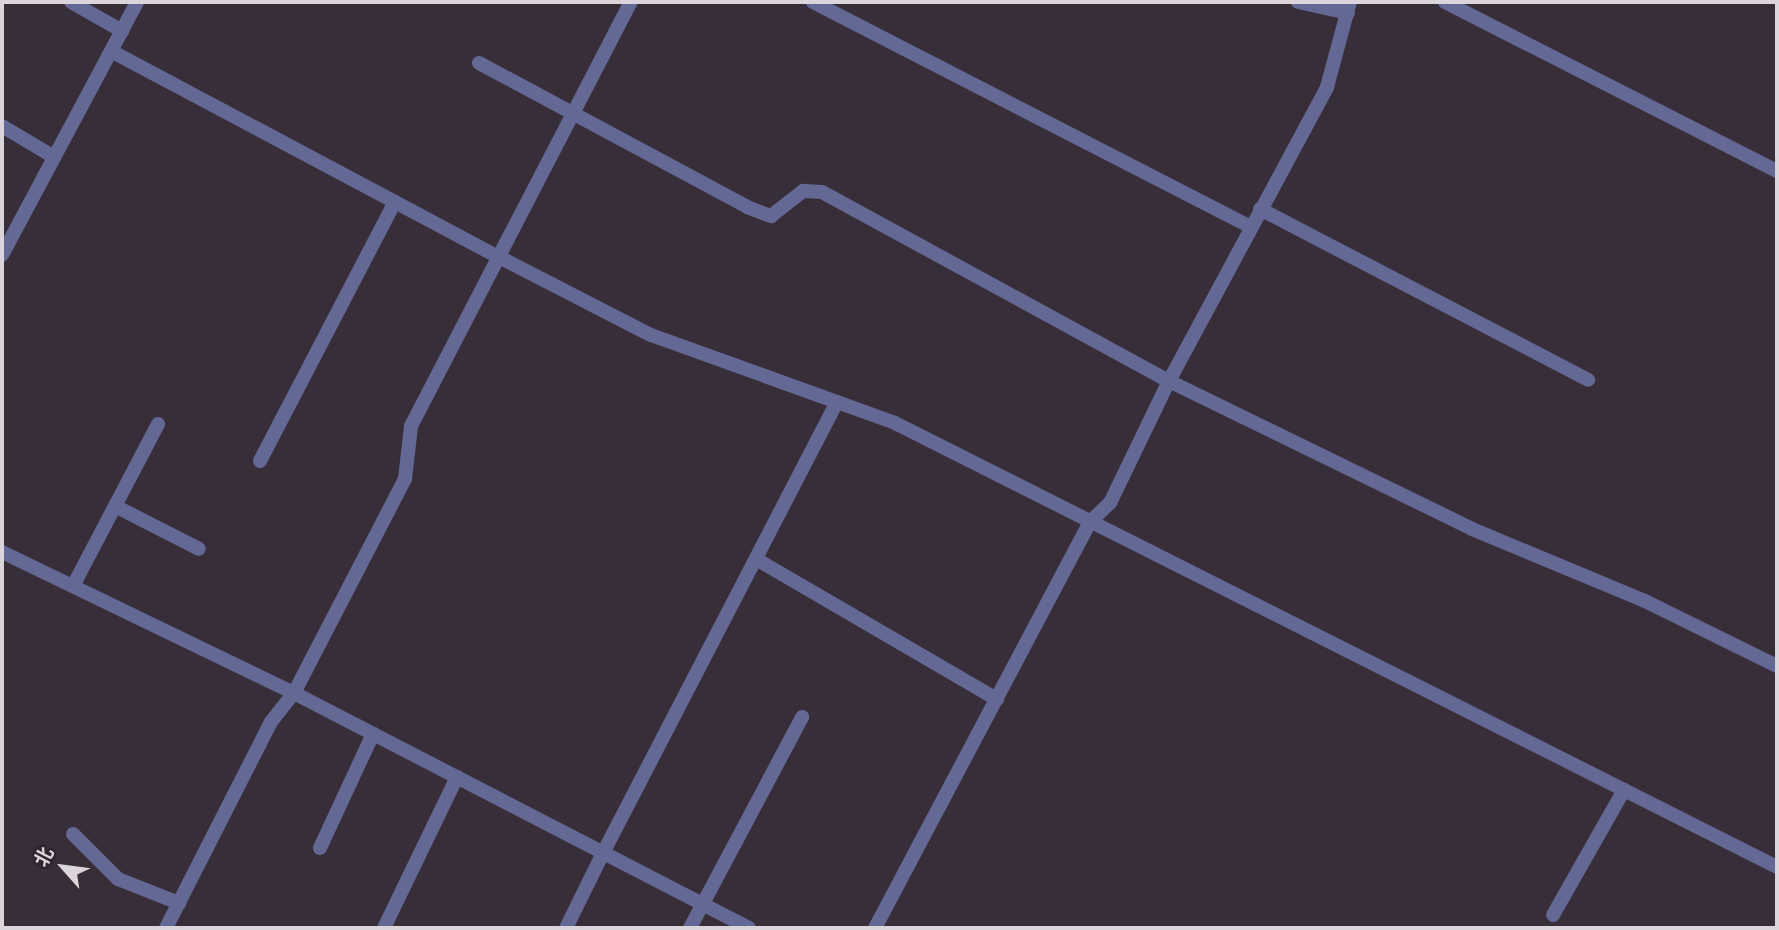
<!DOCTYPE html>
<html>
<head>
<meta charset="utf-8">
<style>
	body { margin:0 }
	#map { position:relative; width:1779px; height:930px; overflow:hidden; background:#382e39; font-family:"Fira Sans Condensed","Noto Sans SC",sans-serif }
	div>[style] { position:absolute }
	.service>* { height:14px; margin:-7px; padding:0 7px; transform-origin:7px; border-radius:7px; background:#646894 }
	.minor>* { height:14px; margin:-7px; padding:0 7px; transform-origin:7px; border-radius:7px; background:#646894 }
	.tertiary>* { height:14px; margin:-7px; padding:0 7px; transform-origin:7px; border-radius:7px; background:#646894 }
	span { translate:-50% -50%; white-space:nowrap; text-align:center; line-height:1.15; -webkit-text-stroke:5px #2e242f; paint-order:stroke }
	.frame { position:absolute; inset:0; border:4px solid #dbd4db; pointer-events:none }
	.north { position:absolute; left:28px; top:832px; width:70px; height:70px; -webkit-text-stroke:5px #2e242f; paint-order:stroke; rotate:298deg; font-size:19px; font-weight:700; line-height:28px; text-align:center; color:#dbd4db }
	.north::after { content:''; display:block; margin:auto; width:24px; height:32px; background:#dbd4db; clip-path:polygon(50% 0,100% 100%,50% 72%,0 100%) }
</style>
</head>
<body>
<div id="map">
	<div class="service">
		<i style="left:111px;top:51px;width:439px;rotate:28deg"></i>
		<i style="left:479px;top:63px;width:304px;rotate:28.2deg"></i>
		<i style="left:747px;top:207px;width:26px;rotate:21deg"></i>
		<i style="left:771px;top:216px;width:41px;rotate:-38deg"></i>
		<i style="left:803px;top:191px;width:19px;rotate:3deg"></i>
		<i style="left:822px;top:192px;width:395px;rotate:28.6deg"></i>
		<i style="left:1169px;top:381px;width:337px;rotate:26deg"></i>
		<i style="left:1472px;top:529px;width:187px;rotate:22.6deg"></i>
		<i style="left:1645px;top:601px;width:147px;rotate:26.2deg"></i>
		<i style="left:2px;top:126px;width:61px;rotate:30.8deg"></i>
		<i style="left:1260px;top:209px;width:370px;rotate:27.5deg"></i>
		<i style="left:260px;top:461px;width:292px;rotate:-62.5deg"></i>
		<i style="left:115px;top:506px;width:94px;rotate:27.1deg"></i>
		<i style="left:756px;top:559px;width:279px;rotate:30.2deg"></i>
		<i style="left:73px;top:586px;width:183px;rotate:-62.3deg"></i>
		<i style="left:73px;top:834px;width:64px;rotate:45deg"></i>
		<i style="left:118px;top:879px;width:66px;rotate:21.5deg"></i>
		<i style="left:320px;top:848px;width:126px;rotate:-65.1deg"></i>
		<i style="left:1553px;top:915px;width:144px;rotate:-60.4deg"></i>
		<i style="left:166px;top:928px;width:231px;rotate:-63deg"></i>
		<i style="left:271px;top:722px;width:37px;rotate:-52deg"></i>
		<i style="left:294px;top:693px;width:241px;rotate:-62.6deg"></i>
		<i style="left:405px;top:479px;width:53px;rotate:-83.5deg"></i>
		<i style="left:384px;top:928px;width:168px;rotate:-64.2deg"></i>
		<i style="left:566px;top:928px;width:84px;rotate:-63.7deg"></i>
		<i style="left:690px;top:928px;width:239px;rotate:-62deg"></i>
		<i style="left:875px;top:928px;width:459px;rotate:-62.1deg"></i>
	</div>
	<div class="minor">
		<i style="left:71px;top:2px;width:59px;rotate:29.6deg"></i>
		<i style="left:813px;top:2px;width:492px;rotate:27.2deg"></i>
		<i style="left:1298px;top:2px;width:51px;rotate:12.4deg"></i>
		<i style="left:1445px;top:2px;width:373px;rotate:27deg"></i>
		<i style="left:499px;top:257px;width:171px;rotate:27.2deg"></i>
		<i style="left:651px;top:335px;width:259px;rotate:19.8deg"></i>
		<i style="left:895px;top:423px;width:987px;rotate:26.72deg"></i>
		<i style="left:411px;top:426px;width:478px;rotate:-62.6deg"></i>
		<i style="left:1090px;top:522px;width:28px;rotate:-44deg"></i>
		<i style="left:1110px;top:503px;width:136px;rotate:-64.2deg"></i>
		<i style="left:1169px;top:381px;width:334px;rotate:-61.7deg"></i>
		<i style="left:1327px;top:87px;width:88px;rotate:-74.9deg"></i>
		<i style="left:603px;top:853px;width:508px;rotate:-62.58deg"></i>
	</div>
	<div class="tertiary">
		<i style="left:2px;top:255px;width:287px;rotate:-61.9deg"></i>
		<i style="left:2px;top:552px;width:324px;rotate:25.8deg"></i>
		<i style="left:294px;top:693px;width:512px;rotate:27.32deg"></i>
	</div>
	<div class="frame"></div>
	<div class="north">北</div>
</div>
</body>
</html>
